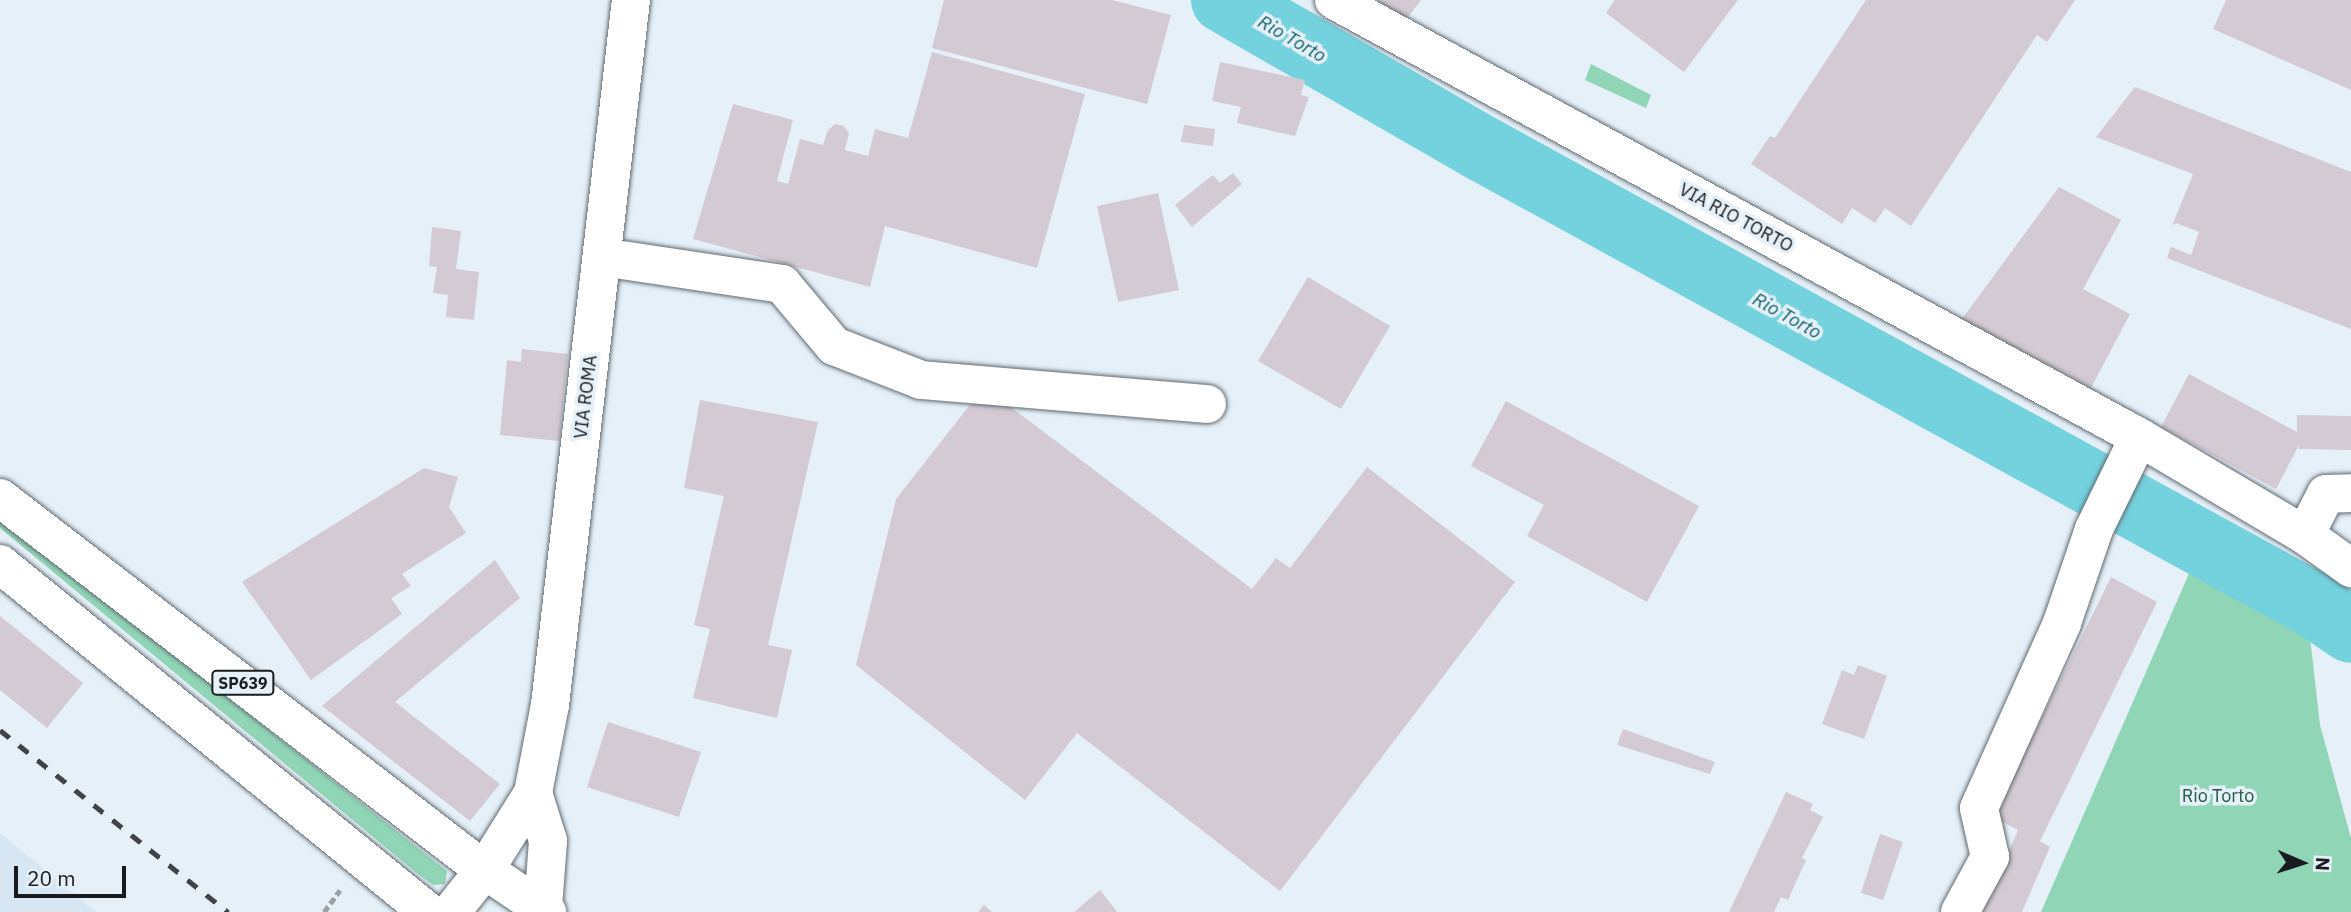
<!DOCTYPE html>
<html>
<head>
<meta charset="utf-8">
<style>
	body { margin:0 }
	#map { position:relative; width:2351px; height:912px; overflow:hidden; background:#e6f0f8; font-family:"IBM Plex Sans",sans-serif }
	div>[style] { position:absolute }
	.built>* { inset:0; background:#d6e6f3 }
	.green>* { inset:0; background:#90d5b6 }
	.river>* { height:66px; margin:-33px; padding:0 33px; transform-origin:33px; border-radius:33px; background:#74d2de }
	.building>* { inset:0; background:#d4cad3 }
	.path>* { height:4.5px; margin-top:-2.25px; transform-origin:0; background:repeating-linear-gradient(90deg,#99a1a7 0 7px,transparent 0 10.5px) }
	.roads { filter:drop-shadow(0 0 2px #616a71) drop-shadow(0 0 2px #616a71) }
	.minor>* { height:38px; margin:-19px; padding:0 19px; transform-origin:19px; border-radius:19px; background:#fff }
	.major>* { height:38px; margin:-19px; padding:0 19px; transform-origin:19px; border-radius:19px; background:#fff }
	.rail>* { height:5px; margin-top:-2.5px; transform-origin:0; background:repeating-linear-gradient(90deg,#404448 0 12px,transparent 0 24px) }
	span { translate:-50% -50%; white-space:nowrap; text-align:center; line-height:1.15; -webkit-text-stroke:7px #e6f0f8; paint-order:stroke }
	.shield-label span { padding:2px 5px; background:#e6f0f8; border:2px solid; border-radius:5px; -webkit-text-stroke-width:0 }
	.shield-label { font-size:16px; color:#191c1f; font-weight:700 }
	.street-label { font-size:18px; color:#191c1f }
	.park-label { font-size:18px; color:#205b44 }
	.water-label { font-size:19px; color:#11616a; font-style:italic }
	.north { position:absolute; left:2267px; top:828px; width:70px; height:70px; -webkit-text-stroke:5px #e6f0f8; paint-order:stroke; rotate:93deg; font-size:19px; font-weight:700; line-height:28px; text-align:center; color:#191c1f }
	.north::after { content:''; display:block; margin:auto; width:24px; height:32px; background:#191c1f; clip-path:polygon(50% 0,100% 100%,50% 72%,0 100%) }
	.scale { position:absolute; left:14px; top:866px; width:112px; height:32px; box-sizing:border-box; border:4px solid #191c1f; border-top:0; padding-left:9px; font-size:21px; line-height:24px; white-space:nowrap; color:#191c1f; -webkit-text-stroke:5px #e6f0f8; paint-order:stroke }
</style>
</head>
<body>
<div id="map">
	<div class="built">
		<i style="clip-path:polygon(0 833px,96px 912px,0 912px)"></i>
	</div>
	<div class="green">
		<i style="clip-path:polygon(1591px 64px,1651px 95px,1646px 108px,1585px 80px)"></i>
		<i style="clip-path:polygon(0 517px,447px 871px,445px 884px,433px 885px,418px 874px,0 528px)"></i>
		<i style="clip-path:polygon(2191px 569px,2309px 628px,2320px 725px,2351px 838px,2351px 912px,2041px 912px)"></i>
	</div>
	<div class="river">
		<i style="left:1224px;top:0;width:301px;rotate:29.9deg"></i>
		<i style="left:1485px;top:150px;width:948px;rotate:28.76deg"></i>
		<i style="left:2316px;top:606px;width:42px;rotate:34.4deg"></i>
	</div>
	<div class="building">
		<i style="clip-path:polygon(944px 0,1112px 0,1171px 15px,1147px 104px,932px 48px)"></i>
		<i style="clip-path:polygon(1377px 0,1421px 0,1405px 21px)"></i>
		<i style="clip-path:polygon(1615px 0,1738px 0,1684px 72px,1606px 13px)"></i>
		<i style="clip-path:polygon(1866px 0,2075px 0,2047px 42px,2037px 35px,1911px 226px,1885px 208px,1875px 223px,1852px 208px,1842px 224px,1751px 164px,1770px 136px,1775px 138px)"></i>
		<i style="clip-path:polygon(2226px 0,2351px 0,2351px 90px,2213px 29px)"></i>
		<i style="clip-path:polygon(932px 52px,1085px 94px,1037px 268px,885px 226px,870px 287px,693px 239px,733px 104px,793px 120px,777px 181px,788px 184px,800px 139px,823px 145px,828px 130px,835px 124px,844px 126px,849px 133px,845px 150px,868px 156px,875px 129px,908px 138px)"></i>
		<i style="clip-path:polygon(1220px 62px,1305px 80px,1301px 95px,1309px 97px,1295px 136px,1237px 123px,1241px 107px,1212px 101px)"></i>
		<i style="clip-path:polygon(2135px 87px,2351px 172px,2351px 329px,2167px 258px,2171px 247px,2191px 255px,2199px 232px,2176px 223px,2172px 226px,2193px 174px,2096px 137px)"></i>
		<i style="clip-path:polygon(1184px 125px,1215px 129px,1213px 146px,1181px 142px)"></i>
		<i style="clip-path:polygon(1233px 173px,1242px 184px,1192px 227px,1175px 205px,1213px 175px,1220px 183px)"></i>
		<i style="clip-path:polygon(2059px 187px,2121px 220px,2083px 289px,2130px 314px,2091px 388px,1962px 319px)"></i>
		<i style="clip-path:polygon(1158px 193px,1179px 290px,1118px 302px,1097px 206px)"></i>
		<i style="clip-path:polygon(432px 227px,461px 231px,456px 269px,479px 272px,474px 320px,446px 317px,448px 295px,433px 293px,437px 267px,429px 266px)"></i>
		<i style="clip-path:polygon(1308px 277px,1390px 326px,1341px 409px,1258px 361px)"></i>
		<i style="clip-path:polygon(522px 349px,568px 354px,559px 441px,500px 435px,507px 360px,521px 362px)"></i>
		<i style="clip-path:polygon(2189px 374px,2297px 432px,2297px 415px,2351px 416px,2351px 450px,2299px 449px,2299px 445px,2276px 489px,2161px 427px)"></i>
		<i style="clip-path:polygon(984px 387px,1252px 589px,1276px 558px,1290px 568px,1367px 467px,1515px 582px,1280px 891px,1077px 733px,1025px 800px,856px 665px,896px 499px)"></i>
		<i style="clip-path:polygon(700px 400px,818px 422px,768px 645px,792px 650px,777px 718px,693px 698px,710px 629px,694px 625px,724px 496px,684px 488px)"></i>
		<i style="clip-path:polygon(1506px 401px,1699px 506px,1647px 602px,1527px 536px,1544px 505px,1471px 466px)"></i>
		<i style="clip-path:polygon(424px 468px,458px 477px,449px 507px,466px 533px,402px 574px,411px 586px,391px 598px,402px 614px,311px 680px,242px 582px)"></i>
		<i style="clip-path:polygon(495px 560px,520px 598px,395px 702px,500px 784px,470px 821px,322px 706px)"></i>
		<i style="clip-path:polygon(2111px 577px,2157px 602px,2040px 841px,2050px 847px,2022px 912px,1983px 912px,2018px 830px,1993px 817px)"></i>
		<i style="clip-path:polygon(0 616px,83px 683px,47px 728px,0 690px)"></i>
		<i style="clip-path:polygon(1858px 665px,1887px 676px,1864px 739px,1822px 724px,1842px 670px,1854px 675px)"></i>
		<i style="clip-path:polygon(608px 722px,701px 752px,679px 817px,587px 787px)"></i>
		<i style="clip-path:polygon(1623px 729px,1715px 762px,1710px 774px,1617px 745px)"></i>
		<i style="clip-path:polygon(1786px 792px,1813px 804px,1810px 810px,1823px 817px,1802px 858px,1806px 860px,1788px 900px,1781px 897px,1774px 912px,1729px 912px)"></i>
		<i style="clip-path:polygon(1880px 834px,1903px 842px,1883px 900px,1861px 893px)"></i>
		<i style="clip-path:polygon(1100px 890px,1117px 912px,1074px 912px)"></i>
		<i style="clip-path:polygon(984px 905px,992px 912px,978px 912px)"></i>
	</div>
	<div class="path">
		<i style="left:324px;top:912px;width:27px;rotate:-54deg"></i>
	</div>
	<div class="roads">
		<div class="minor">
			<i style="left:1334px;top:0;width:916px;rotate:28.5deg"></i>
			<i style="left:2139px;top:437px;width:193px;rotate:30.6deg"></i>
			<i style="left:2305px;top:535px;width:57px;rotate:35.7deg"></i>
			<i style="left:602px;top:257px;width:182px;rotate:8.5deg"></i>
			<i style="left:782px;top:284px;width:81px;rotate:50deg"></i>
			<i style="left:834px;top:346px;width:93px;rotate:21.3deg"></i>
			<i style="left:921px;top:380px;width:287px;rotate:4.8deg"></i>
			<i style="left:2305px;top:535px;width:46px;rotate:-62.9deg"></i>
			<i style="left:2326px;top:494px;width:25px;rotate:-2deg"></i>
			<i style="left:533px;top:793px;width:50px;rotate:72.6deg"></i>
			<i style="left:548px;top:841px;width:67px;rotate:94.3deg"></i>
			<i style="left:486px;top:868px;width:89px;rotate:-57.9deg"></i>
			<i style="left:533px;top:793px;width:90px;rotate:-79.1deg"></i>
			<i style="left:550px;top:705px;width:710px;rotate:-83.45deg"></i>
			<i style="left:1960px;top:912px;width:63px;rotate:-61.4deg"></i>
			<i style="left:1990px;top:857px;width:50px;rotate:-102.7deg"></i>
			<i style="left:1979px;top:808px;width:203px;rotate:-65.8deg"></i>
			<i style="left:2062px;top:623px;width:99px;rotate:-71.2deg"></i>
			<i style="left:2094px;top:529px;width:102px;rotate:-63.9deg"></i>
		</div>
		<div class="major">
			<i style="left:0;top:498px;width:600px;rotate:37.56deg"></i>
			<i style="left:476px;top:864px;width:86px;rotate:34.1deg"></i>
			<i style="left:0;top:564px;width:552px;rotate:39.11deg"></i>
			<i style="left:451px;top:912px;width:56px;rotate:-51.5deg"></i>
		</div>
	</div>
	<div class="rail">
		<i style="left:0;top:730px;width:292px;rotate:38.6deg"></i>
	</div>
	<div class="shield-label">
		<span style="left:243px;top:683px">SP639</span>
	</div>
	<div class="street-label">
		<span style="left:1736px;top:218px;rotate:28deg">VIA RIO TORTO</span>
		<span style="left:586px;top:397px;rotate:-83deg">VIA ROMA</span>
	</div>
	<div class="park-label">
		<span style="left:2218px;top:796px">Rio Torto</span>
	</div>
	<div class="water-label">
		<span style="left:1292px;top:39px;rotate:30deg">Rio Torto</span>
		<span style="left:1787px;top:316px;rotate:29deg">Rio Torto</span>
	</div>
	<div class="north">N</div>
	<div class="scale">20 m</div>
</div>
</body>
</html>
